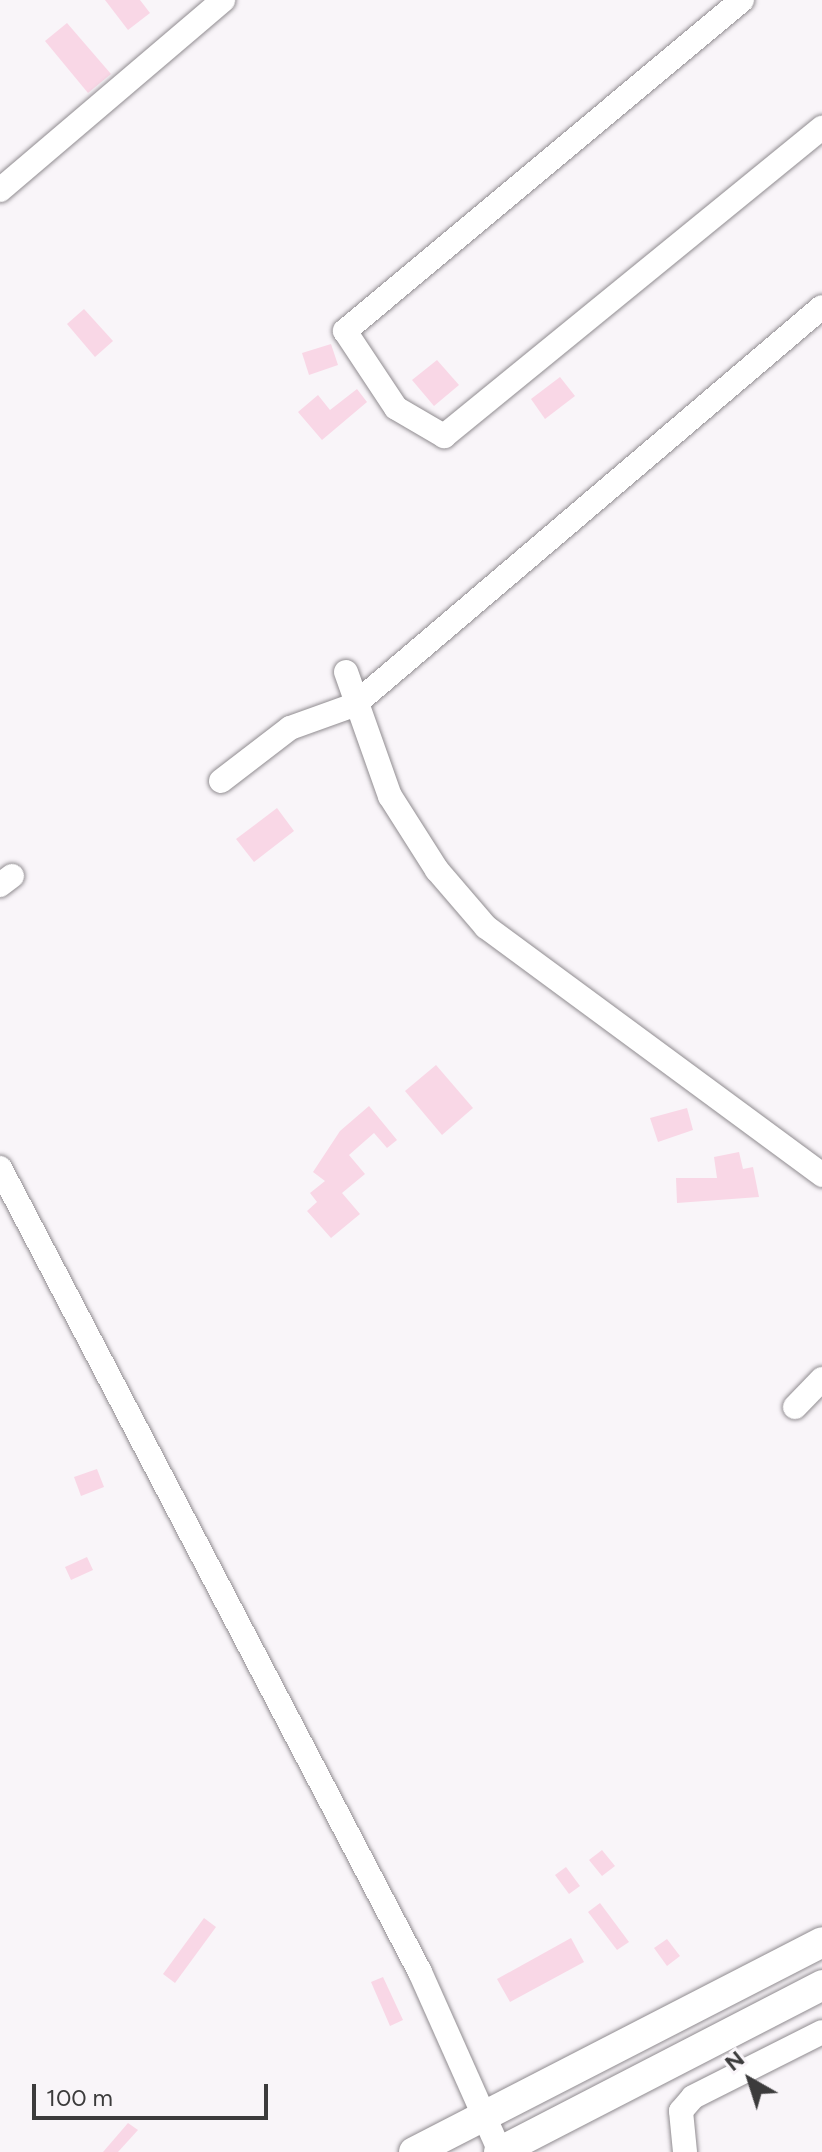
<!DOCTYPE html>
<html>
<head>
<meta charset="utf-8">
<style>
	body { margin:0 }
	#map { position:relative; width:822px; height:2152px; overflow:hidden; background:#f9f5f9; font-family:Figtree,sans-serif }
	div>[style] { position:absolute }
	.building>* { inset:0; background:#f9d7e6 }
	.roads { filter:drop-shadow(0 0 2px #908c90) drop-shadow(0 0 2px #908c90) }
	.minor>* { height:24px; margin:-12px; padding:0 12px; transform-origin:12px; border-radius:12px; background:#fff }
	.major>* { height:30px; margin:-15px; padding:0 15px; transform-origin:15px; border-radius:15px; background:#fff }
	span { translate:-50% -50%; white-space:nowrap; text-align:center; line-height:1.15; -webkit-text-stroke:8px #f9f5f9; paint-order:stroke }
	.north { position:absolute; left:710px; top:2040px; width:80px; height:80px; -webkit-text-stroke:6px #f9f5f9; paint-order:stroke; rotate:321deg; font-size:22px; font-weight:700; line-height:32px; text-align:center; color:#3c3b3c }
	.north::after { content:''; display:block; margin:auto; width:28px; height:36px; background:#3c3b3c; clip-path:polygon(50% 0,100% 100%,50% 72%,0 100%) }
	.scale { position:absolute; left:32px; top:2084px; width:236px; height:36px; box-sizing:border-box; border:4px solid #3c3b3c; border-top:0; padding-left:10px; font-size:24px; line-height:28px; white-space:nowrap; color:#3c3b3c; -webkit-text-stroke:6px #f9f5f9; paint-order:stroke }
</style>
</head>
<body>
<div id="map">
	<div class="building">
		<i style="clip-path:polygon(105px 0,140px 0,150px 13px,128px 30px)"></i>
		<i style="clip-path:polygon(67px 23px,111px 74px,88px 93px,45px 41px)"></i>
		<i style="clip-path:polygon(84px 309px,113px 341px,95px 357px,67px 324px)"></i>
		<i style="clip-path:polygon(331px 344px,338px 365px,309px 375px,302px 353px)"></i>
		<i style="clip-path:polygon(437px 360px,459px 385px,434px 406px,412px 380px)"></i>
		<i style="clip-path:polygon(560px 377px,575px 396px,545px 419px,531px 399px)"></i>
		<i style="clip-path:polygon(357px 389px,367px 402px,322px 440px,298px 412px,318px 395px,330px 410px)"></i>
		<i style="clip-path:polygon(277px 808px,294px 831px,254px 862px,236px 839px)"></i>
		<i style="clip-path:polygon(436px 1065px,473px 1108px,442px 1135px,405px 1091px)"></i>
		<i style="clip-path:polygon(369px 1106px,397px 1140px,387px 1148px,374px 1133px,349px 1155px,365px 1174px,342px 1193px,360px 1214px,331px 1238px,307px 1211px,317px 1202px,310px 1193px,325px 1181px,313px 1172px,340px 1131px)"></i>
		<i style="clip-path:polygon(687px 1108px,693px 1130px,658px 1142px,650px 1118px)"></i>
		<i style="clip-path:polygon(739px 1152px,743px 1169px,753px 1167px,759px 1197px,677px 1203px,676px 1178px,717px 1178px,714px 1157px)"></i>
		<i style="clip-path:polygon(97px 1469px,104px 1487px,81px 1496px,74px 1477px)"></i>
		<i style="clip-path:polygon(87px 1557px,93px 1570px,71px 1580px,65px 1567px)"></i>
		<i style="clip-path:polygon(602px 1850px,615px 1866px,602px 1876px,589px 1860px)"></i>
		<i style="clip-path:polygon(566px 1867px,580px 1886px,569px 1894px,555px 1875px)"></i>
		<i style="clip-path:polygon(600px 1903px,629px 1942px,617px 1950px,588px 1912px)"></i>
		<i style="clip-path:polygon(204px 1918px,216px 1927px,175px 1983px,163px 1974px)"></i>
		<i style="clip-path:polygon(571px 1938px,584px 1962px,510px 2002px,497px 1979px)"></i>
		<i style="clip-path:polygon(667px 1939px,680px 1956px,667px 1966px,654px 1948px)"></i>
		<i style="clip-path:polygon(383px 1977px,403px 2020px,390px 2026px,371px 1982px)"></i>
		<i style="clip-path:polygon(128px 2123px,138px 2130px,118px 2152px,103px 2152px)"></i>
	</div>
	<div class="roads">
		<div class="minor">
			<i style="left:742px;top:0;width:517px;rotate:140.18deg"></i>
			<i style="left:345px;top:331px;width:92px;rotate:56.5deg"></i>
			<i style="left:396px;top:408px;width:56px;rotate:30.3deg"></i>
			<i style="left:444px;top:436px;width:488px;rotate:-39.2deg"></i>
			<i style="left:0;top:190px;width:293px;rotate:-40.4deg"></i>
			<i style="left:346px;top:672px;width:132px;rotate:70.5deg"></i>
			<i style="left:390px;top:796px;width:88px;rotate:57.6deg"></i>
			<i style="left:437px;top:870px;width:75px;rotate:49.3deg"></i>
			<i style="left:486px;top:927px;width:418px;rotate:36.4deg"></i>
			<i style="left:221px;top:781px;width:87px;rotate:-37.5deg"></i>
			<i style="left:290px;top:728px;width:68px;rotate:-19.8deg"></i>
			<i style="left:354px;top:705px;width:614px;rotate:-40.38deg"></i>
			<i style="left:0;top:885px;width:15px;rotate:-37deg"></i>
			<i style="left:0;top:1168px;width:907px;rotate:62.42deg"></i>
			<i style="left:420px;top:1972px;width:197px;rotate:66deg"></i>
			<i style="left:795px;top:1407px;width:39px;rotate:-46deg"></i>
			<i style="left:685px;top:2152px;width:41px;rotate:-95.6deg"></i>
			<i style="left:681px;top:2111px;width:18px;rotate:-49deg"></i>
			<i style="left:693px;top:2097px;width:144px;rotate:-26.7deg"></i>
		</div>
		<div class="major">
			<i style="left:414px;top:2152px;width:459px;rotate:-27.2deg"></i>
			<i style="left:499px;top:2152px;width:364px;rotate:-27.3deg"></i>
		</div>
	</div>
	<div class="north">N</div>
	<div class="scale">100 m</div>
</div>
</body>
</html>
